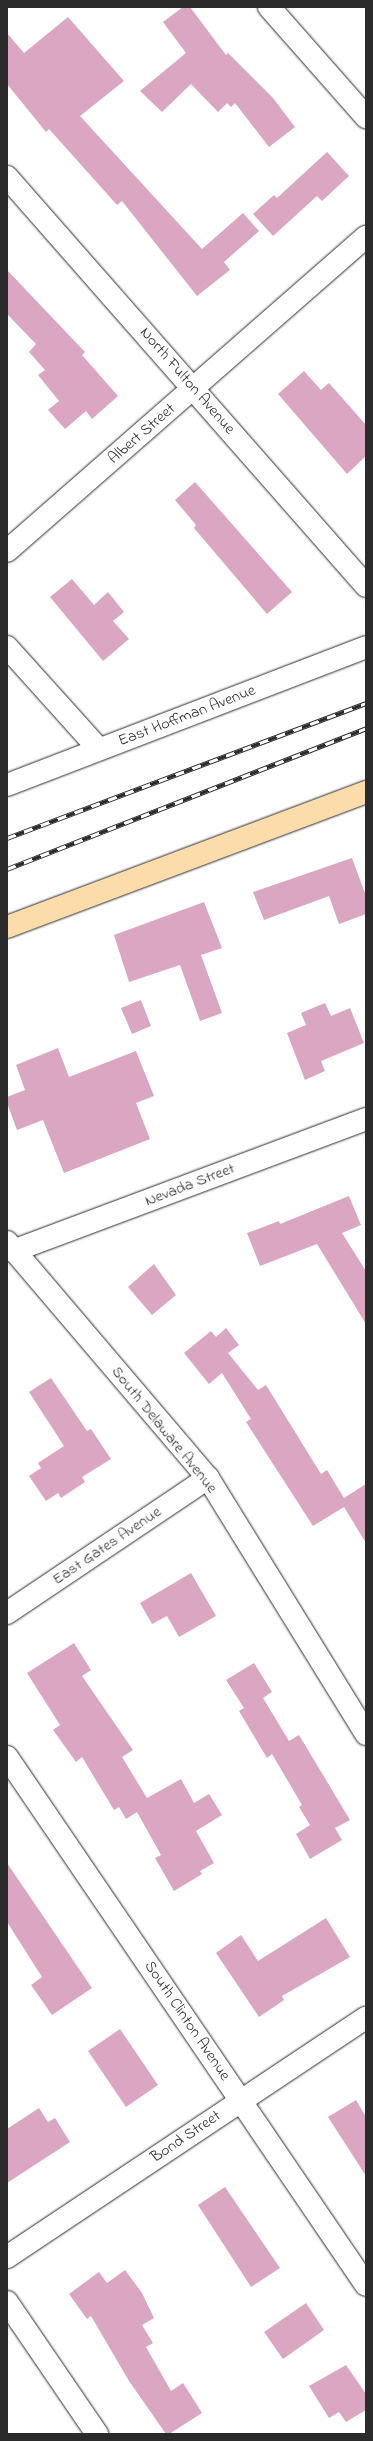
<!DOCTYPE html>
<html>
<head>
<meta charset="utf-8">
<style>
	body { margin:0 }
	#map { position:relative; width:373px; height:2441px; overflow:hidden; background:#fff; font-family:"Indie Flower",sans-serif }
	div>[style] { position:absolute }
	.building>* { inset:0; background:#daa6c1 }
	.roads { filter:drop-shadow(0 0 1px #2b2b2b) drop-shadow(0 0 1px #2b2b2b) }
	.minor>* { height:22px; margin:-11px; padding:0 11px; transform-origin:11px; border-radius:11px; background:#fff }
	.major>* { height:22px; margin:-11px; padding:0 11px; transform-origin:11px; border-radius:11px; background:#fddcac }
	.rail>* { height:4.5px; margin-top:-2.25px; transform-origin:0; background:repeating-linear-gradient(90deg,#fff 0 9px,#2b2b2b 0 18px); box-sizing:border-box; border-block:1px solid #2b2b2b }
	span { translate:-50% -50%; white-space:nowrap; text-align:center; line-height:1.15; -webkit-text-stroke:3px #fff; paint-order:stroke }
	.street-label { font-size:16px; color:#2b2b2b }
	.frame { position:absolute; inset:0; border:8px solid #2b2b2b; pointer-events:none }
</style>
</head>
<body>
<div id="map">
	<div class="building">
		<i style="clip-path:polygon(183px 7px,190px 7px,226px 55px,228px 53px,273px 98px,295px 127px,269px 147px,235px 103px,231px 107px,227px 103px,218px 112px,191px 84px,162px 112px,140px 91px,186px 53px,163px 22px)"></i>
		<i style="clip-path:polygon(68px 17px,124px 81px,80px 116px,202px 249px,243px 213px,259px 231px,224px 262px,230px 270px,197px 296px,122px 201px,117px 205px,49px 129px,46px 132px,7px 84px,7px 33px,24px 53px)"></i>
		<i style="clip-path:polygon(327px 152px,349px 176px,322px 201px,317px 196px,273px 236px,253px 214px,274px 195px,277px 198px)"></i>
		<i style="clip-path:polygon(7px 270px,85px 352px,82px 355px,118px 396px,92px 419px,86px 411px,65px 429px,48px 410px,59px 401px,38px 375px,45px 370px,29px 352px,36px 344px,7px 314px)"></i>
		<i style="clip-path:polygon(304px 371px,321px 390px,329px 383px,366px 425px,366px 456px,347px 474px,278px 394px)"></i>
		<i style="clip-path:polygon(195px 482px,292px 592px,267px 614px,194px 528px,196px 525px,175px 500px)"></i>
		<i style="clip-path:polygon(72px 579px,94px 605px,108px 592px,124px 612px,113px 621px,129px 639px,103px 661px,50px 597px)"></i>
		<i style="clip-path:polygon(352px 858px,366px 896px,366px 914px,339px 924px,329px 896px,264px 920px,253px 892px)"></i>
		<i style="clip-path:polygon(204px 902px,222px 948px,201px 955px,222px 1013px,200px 1021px,180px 965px,129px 982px,114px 935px)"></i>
		<i style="clip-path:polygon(141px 1000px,151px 1026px,132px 1034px,121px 1008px)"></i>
		<i style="clip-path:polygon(325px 1003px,331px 1016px,350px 1008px,364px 1043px,321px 1061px,325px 1071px,305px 1080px,287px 1033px,306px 1025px,301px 1013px)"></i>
		<i style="clip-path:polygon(58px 1048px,69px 1077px,136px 1051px,154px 1096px,136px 1103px,150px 1139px,64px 1173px,43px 1120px,17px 1130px,7px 1103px,7px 1097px,25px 1090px,16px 1065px)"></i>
		<i style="clip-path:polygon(349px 1196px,361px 1225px,342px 1233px,366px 1271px,366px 1324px,317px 1244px,260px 1266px,247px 1233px,279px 1221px,280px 1224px)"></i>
		<i style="clip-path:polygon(154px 1264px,176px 1295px,152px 1315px,128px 1287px)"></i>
		<i style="clip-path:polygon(226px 1328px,239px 1345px,228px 1353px,258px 1390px,266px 1385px,321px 1474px,327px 1470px,344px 1498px,366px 1484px,366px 1543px,344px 1507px,313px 1526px,246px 1422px,251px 1419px,222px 1373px,209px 1384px,184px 1353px,211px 1331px,216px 1337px)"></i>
		<i style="clip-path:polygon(51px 1378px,87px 1431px,91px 1429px,111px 1459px,82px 1477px,85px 1482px,61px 1498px,58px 1493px,46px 1501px,29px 1476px,41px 1468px,38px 1463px,64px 1446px,29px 1392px)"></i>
		<i style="clip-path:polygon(191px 1573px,216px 1616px,179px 1637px,167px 1616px,152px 1624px,140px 1603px)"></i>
		<i style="clip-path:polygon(74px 1643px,91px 1670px,82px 1676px,133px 1750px,122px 1757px,147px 1798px,181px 1779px,194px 1803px,209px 1794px,222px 1815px,196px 1831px,214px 1863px,200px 1871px,202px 1874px,174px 1891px,155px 1858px,161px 1855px,137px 1812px,126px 1819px,119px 1807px,114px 1810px,82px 1757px,76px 1762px,53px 1730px,60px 1725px,27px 1673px)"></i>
		<i style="clip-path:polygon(254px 1663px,272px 1692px,263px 1698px,289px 1741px,299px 1735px,350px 1820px,335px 1828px,342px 1840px,310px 1859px,296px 1834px,310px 1825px,299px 1807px,302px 1805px,272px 1754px,267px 1758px,239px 1711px,244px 1708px,226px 1680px)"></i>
		<i style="clip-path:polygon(7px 1863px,92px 1988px,52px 2015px,31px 1985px,42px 1977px,7px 1922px)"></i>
		<i style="clip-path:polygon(326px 1918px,350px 1957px,282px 1996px,284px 2000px,259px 2017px,216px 1953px,241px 1935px,258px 1961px)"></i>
		<i style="clip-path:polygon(120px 2029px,158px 2085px,126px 2107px,88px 2051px)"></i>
		<i style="clip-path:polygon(356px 2100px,366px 2117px,366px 2176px,328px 2117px)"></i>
		<i style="clip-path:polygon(39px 2108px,48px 2122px,55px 2118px,70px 2142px,7px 2183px,7px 2129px)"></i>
		<i style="clip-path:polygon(225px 2187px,280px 2268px,251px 2287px,198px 2205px)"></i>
		<i style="clip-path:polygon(125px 2270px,142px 2293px,154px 2318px,142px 2325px,153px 2343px,146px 2347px,171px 2391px,183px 2383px,202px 2413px,169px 2434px,166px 2434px,129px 2381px,91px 2316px,87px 2319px,69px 2294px,99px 2272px,107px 2283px)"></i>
		<i style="clip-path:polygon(306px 2303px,324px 2330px,283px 2359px,264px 2332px)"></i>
		<i style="clip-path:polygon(346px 2365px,366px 2394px,366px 2410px,346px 2422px,339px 2412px,329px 2418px,309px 2386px)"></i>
	</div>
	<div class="roads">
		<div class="minor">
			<i style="left:269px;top:7px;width:147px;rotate:48.6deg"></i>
			<i style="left:7px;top:177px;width:544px;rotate:48.72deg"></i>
			<i style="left:7px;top:551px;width:477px;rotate:-41.2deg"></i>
			<i style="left:7px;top:647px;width:137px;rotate:48deg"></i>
			<i style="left:7px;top:785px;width:385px;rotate:-21deg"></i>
			<i style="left:7px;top:1242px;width:310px;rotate:49.6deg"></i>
			<i style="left:208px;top:1478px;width:301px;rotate:58.3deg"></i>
			<i style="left:13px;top:1251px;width:377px;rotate:-20.5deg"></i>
			<i style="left:7px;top:1613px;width:242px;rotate:-33.9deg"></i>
			<i style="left:7px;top:1757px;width:638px;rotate:55.79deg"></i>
			<i style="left:7px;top:2257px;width:431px;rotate:-33.7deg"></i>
			<i style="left:7px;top:2302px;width:160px;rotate:55.7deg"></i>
		</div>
		<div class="major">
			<i style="left:7px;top:927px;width:384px;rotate:-20.6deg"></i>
		</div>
	</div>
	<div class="rail">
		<i style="left:7px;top:838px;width:384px;rotate:-20.6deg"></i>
		<i style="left:7px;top:869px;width:386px;rotate:-21.4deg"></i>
	</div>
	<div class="street-label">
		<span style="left:187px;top:381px;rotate:49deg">North Fulton Avenue</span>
		<span style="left:142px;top:434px;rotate:-41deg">Albert Street</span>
		<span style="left:187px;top:716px;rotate:-21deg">East Hoffman Avenue</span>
		<span style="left:190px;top:1185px;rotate:-21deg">Nevada Street</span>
		<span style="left:164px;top:1430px;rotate:51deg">South Delaware Avenue</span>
		<span style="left:107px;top:1546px;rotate:-34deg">East Gates Avenue</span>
		<span style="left:187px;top:2021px;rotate:56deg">South Clinton Avenue</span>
		<span style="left:186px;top:2137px;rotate:-34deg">Bond Street</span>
	</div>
	<div class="frame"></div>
</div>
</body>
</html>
